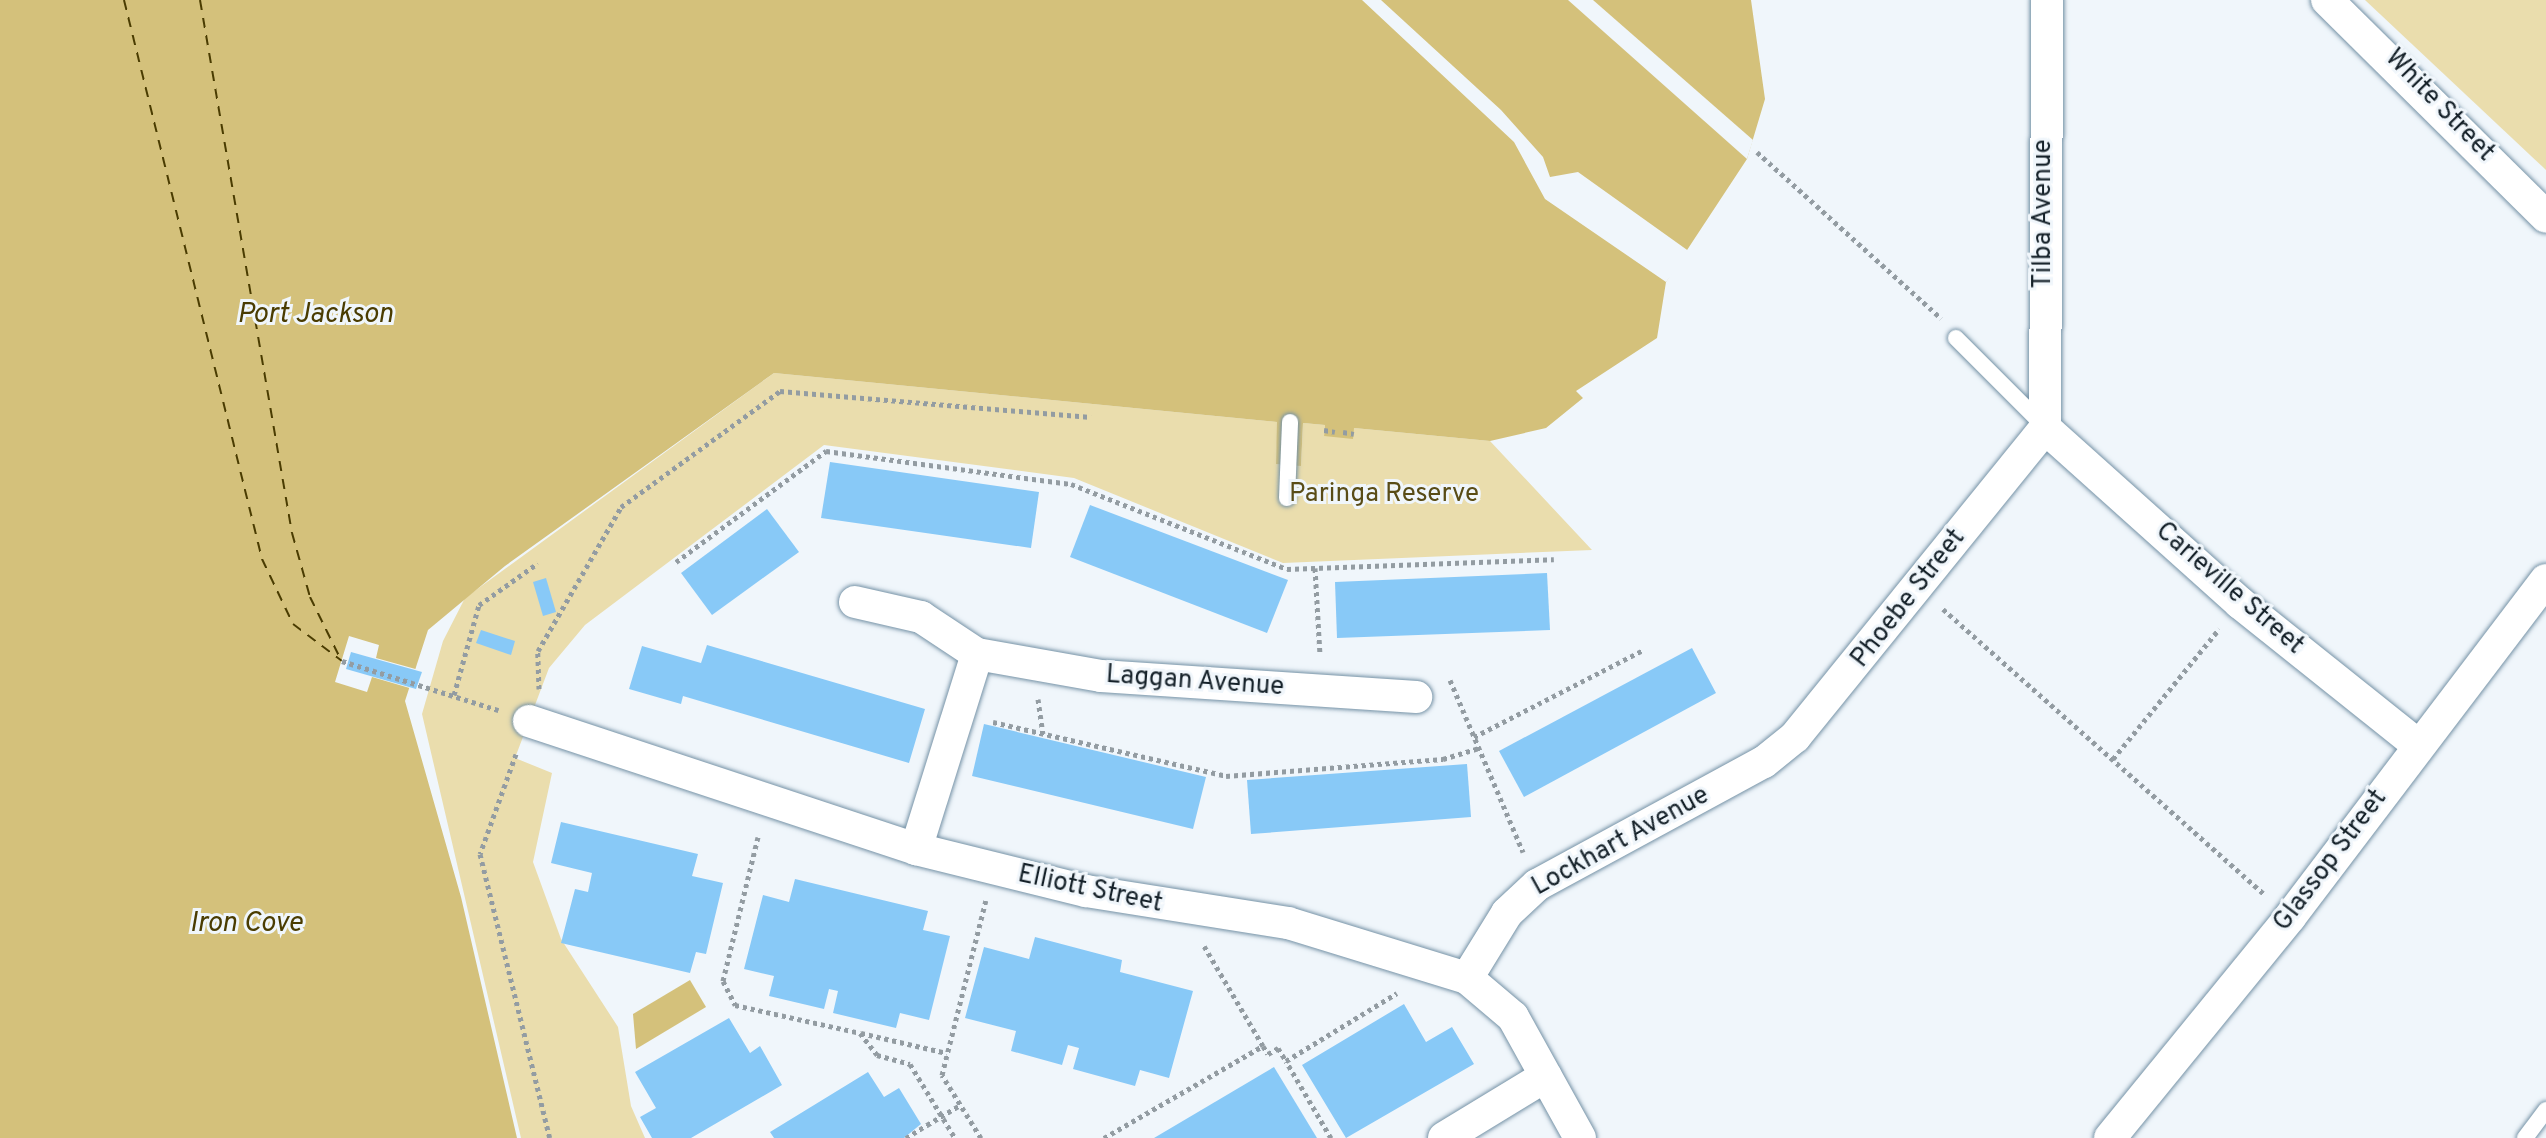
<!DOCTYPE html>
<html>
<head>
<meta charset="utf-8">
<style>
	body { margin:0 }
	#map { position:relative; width:2546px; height:1138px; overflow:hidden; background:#f0f6fb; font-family:Overpass,sans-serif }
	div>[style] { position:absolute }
	.green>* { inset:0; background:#eaddad }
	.water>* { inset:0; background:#d4c17b }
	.pier>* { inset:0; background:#f0f6fb }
	.ferry>* { height:2px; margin-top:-1px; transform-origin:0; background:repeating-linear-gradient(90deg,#4a3c01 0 10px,transparent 0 18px) }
	.building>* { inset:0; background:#88c9f7 }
	.path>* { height:5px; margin-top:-2.5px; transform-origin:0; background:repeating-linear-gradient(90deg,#939ca2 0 4px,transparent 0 8px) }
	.roads { filter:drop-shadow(0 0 2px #7592a6) drop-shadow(0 0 2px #7592a6) }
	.service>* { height:16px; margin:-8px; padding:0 8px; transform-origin:8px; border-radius:8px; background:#fff }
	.minor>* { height:32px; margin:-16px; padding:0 16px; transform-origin:16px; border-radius:16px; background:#fff }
	.path-bridge>* { height:5px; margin-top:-2.5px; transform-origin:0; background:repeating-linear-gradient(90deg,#939ca2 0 4px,transparent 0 8px) }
	span { translate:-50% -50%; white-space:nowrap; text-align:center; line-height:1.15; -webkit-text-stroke:6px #f0f6fb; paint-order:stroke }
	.street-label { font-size:26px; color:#152129 }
	.park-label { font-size:26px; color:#594c16 }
	.water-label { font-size:28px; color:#4a3c01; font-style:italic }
</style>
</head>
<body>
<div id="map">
	<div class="green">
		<i style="clip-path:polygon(2365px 0,2546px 0,2546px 170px)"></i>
		<i style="clip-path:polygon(774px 373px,1278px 422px,1276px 464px,1301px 465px,1303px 423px,1325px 425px,1324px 436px,1354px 428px,1490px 441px,1592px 550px,1283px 563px,1074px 478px,824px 445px,585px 625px,549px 668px,515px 758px,552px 773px,533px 862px,561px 939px,618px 1027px,631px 1106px,645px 1138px,521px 1138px,422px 714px,443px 641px,465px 598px)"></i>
	</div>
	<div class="water">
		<i style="clip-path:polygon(0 0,1751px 0,1765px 99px,1747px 159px,1666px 282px,1657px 338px,1576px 391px,1583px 398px,1546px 428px,1490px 441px,1354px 428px,1353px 439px,1324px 436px,1325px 425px,1303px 423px,1301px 466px,1276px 464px,1277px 422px,774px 373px,505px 566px,428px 630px,405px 701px,461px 897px,517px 1138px,0 1138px)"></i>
		<i style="clip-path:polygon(690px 980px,706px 1007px,636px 1049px,633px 1014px)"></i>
	</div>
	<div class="pier">
		<i style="clip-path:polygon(1362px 0,1381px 0,1501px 110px,1543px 157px,1550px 177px,1578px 172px,1690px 252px,1666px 282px,1545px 199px,1514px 142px)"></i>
		<i style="clip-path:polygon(1568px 0,1593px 0,1753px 140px,1747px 159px)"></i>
		<i style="clip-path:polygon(349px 636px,379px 645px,376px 658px,419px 670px,413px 689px,372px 677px,367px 692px,335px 682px)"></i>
	</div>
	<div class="ferry">
		<i style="left:124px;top:0;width:576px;rotate:76.13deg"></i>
		<i style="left:262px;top:559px;width:72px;rotate:64.5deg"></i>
		<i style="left:293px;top:624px;width:61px;rotate:37.1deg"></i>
		<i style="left:200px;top:0;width:541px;rotate:80.21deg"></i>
		<i style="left:292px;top:533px;width:66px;rotate:74.3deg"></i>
		<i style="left:310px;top:597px;width:70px;rotate:63.8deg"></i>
	</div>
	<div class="building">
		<i style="clip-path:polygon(830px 462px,1039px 492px,1031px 548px,821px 518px)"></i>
		<i style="clip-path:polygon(1090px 505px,1288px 580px,1267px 633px,1070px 557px)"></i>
		<i style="clip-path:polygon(767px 509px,799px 552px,712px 615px,681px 573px)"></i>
		<i style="clip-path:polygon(1547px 573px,1550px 630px,1337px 638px,1335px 582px)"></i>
		<i style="clip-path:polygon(546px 578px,556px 612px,543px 616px,533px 582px)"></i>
		<i style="clip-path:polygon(481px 630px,515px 641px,511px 655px,476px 643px)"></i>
		<i style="clip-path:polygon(707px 645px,925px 709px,909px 763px,683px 696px,681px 704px,629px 689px,642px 646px,701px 663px)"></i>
		<i style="clip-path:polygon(1692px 648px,1716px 693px,1524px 797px,1499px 751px)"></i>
		<i style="clip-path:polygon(351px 652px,422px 672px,416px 689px,346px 669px)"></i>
		<i style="clip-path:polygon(984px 724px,1206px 777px,1193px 829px,972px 776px)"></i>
		<i style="clip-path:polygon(1467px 764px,1471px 817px,1251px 834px,1247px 780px)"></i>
		<i style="clip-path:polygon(561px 822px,698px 854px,692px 876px,723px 883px,706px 954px,696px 952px,690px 973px,561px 943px,575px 889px,588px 892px,592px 873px,551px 863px)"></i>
		<i style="clip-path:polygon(795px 879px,928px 911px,923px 930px,950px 936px,929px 1020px,900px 1013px,896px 1028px,833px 1013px,838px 991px,829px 989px,824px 1009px,769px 996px,774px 976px,744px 969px,763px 895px,789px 902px)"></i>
		<i style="clip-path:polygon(1035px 937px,1122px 960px,1120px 972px,1193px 991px,1169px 1078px,1140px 1070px,1135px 1086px,1073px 1069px,1079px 1048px,1068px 1045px,1062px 1065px,1011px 1051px,1016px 1031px,965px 1018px,984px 947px,1029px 959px)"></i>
		<i style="clip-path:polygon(1404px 1004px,1426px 1042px,1452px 1027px,1474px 1064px,1346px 1138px,1302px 1065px)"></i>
		<i style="clip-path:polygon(729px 1018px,750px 1053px,760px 1046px,782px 1085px,691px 1138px,652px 1138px,640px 1117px,656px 1108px,635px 1072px)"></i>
		<i style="clip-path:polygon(1274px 1067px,1317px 1138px,1154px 1138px)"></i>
		<i style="clip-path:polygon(868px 1072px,884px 1097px,899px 1088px,921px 1124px,904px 1138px,774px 1138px,770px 1132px)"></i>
	</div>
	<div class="path">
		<i style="left:1757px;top:152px;width:248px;rotate:42.1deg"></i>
		<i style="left:1324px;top:430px;width:11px;rotate:10deg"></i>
		<i style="left:1343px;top:432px;width:11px;rotate:10deg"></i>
		<i style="left:676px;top:562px;width:187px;rotate:-36.5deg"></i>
		<i style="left:826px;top:451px;width:247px;rotate:7.7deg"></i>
		<i style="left:1071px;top:484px;width:232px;rotate:21.5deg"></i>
		<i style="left:1287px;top:569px;width:267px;rotate:-2.1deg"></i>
		<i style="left:1315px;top:568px;width:87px;rotate:86.7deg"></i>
		<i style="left:1943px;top:609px;width:431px;rotate:41.6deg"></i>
		<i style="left:342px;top:661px;width:164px;rotate:17.4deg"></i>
		<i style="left:1450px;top:680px;width:187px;rotate:67deg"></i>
		<i style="left:539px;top:689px;width:38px;rotate:-92deg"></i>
		<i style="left:538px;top:651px;width:166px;rotate:-60deg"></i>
		<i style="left:621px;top:507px;width:197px;rotate:-36.1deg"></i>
		<i style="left:780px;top:391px;width:312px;rotate:4.8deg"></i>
		<i style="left:454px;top:695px;width:93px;rotate:-74.5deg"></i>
		<i style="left:479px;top:605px;width:72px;rotate:-35.4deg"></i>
		<i style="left:1038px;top:699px;width:35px;rotate:82deg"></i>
		<i style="left:993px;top:722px;width:239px;rotate:13deg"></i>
		<i style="left:1226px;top:776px;width:218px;rotate:-4.5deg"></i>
		<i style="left:1443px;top:759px;width:39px;rotate:-17deg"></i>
		<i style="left:1474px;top:737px;width:190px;rotate:-27.2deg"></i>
		<i style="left:516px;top:754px;width:106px;rotate:109.8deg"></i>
		<i style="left:480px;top:854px;width:292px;rotate:76.2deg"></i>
		<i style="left:2113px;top:759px;width:168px;rotate:-50.8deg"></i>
		<i style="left:758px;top:837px;width:148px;rotate:103.7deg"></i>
		<i style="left:723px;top:981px;width:27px;rotate:63deg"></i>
		<i style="left:735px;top:1005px;width:128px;rotate:12.6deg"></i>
		<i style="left:860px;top:1033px;width:28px;rotate:52deg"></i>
		<i style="left:877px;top:1055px;width:34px;rotate:15deg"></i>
		<i style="left:910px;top:1064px;width:87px;rotate:58.7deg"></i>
		<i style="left:861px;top:1033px;width:88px;rotate:13.1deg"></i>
		<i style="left:1263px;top:1046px;width:9px;rotate:58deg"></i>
		<i style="left:1268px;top:1054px;width:12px;rotate:-31deg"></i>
		<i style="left:1278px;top:1048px;width:15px;rotate:58deg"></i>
		<i style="left:906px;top:1138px;width:25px;rotate:-32deg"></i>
		<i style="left:981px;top:1138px;width:74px;rotate:-121.8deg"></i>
		<i style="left:942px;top:1075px;width:180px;rotate:-75.9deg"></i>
		<i style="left:1104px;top:1138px;width:184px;rotate:-30.1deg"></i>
		<i style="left:1263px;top:1046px;width:116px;rotate:-120.5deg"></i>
		<i style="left:1331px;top:1138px;width:89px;rotate:-120.3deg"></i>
		<i style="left:1286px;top:1061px;width:130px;rotate:-31.5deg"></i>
	</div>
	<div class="roads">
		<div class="service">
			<i style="left:1956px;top:338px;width:124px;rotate:45deg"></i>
			<i style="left:1287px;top:498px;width:76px;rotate:-87.7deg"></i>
			<i style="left:2525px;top:1138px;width:35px;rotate:-53deg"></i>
		</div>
		<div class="minor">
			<i style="left:2327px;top:0;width:308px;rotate:44.7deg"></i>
			<i style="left:2045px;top:428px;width:262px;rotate:41.9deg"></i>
			<i style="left:2240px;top:603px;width:228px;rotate:38.6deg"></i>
			<i style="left:2045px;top:428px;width:428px;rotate:-89.7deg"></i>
			<i style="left:855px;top:602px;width:68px;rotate:12.8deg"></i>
			<i style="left:921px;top:617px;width:67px;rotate:33.5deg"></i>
			<i style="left:529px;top:721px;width:408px;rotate:18.3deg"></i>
			<i style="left:916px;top:849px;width:175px;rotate:13.9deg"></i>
			<i style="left:1086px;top:891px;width:205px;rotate:9deg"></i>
			<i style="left:1288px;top:923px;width:187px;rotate:17.1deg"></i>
			<i style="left:1467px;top:978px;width:60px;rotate:40.3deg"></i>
			<i style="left:1513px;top:1017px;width:138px;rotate:61deg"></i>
			<i style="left:916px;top:849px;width:204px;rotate:-72.6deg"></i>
			<i style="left:977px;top:654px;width:126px;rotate:10.1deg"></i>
			<i style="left:1101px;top:676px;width:316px;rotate:3.8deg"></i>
			<i style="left:1467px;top:978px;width:76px;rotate:-58.4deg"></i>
			<i style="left:1507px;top:913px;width:41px;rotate:-43deg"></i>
			<i style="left:1537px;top:885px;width:258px;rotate:-28.5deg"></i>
			<i style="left:1764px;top:762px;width:40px;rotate:-39deg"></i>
			<i style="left:1795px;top:737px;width:397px;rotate:-51deg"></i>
			<i style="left:1444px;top:1138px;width:119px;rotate:-31.3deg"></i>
			<i style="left:2110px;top:1138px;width:285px;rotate:-50.8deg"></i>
			<i style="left:2290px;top:917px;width:423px;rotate:-52.8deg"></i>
		</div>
	</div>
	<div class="path-bridge">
		<i style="left:927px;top:1125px;width:39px;rotate:-31deg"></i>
	</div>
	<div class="street-label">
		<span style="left:2439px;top:106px;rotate:46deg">White Street</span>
		<span style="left:2044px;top:214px;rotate:-90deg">Tilba Avenue</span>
		<span style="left:2229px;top:589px;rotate:41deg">Carieville Street</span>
		<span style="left:1909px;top:599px;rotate:-52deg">Phoebe Street</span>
		<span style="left:1195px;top:682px;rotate:4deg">Laggan Avenue</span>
		<span style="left:1621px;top:842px;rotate:-29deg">Lockhart Avenue</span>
		<span style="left:2331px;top:861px;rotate:-53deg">Glassop Street</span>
		<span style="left:1090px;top:890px;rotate:12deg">Elliott Street</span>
	</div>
	<div class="park-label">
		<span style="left:1384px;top:495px">Paringa Reserve</span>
	</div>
	<div class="water-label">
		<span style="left:315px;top:315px">Port Jackson</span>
		<span style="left:246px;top:924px">Iron Cove</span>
	</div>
</div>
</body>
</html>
